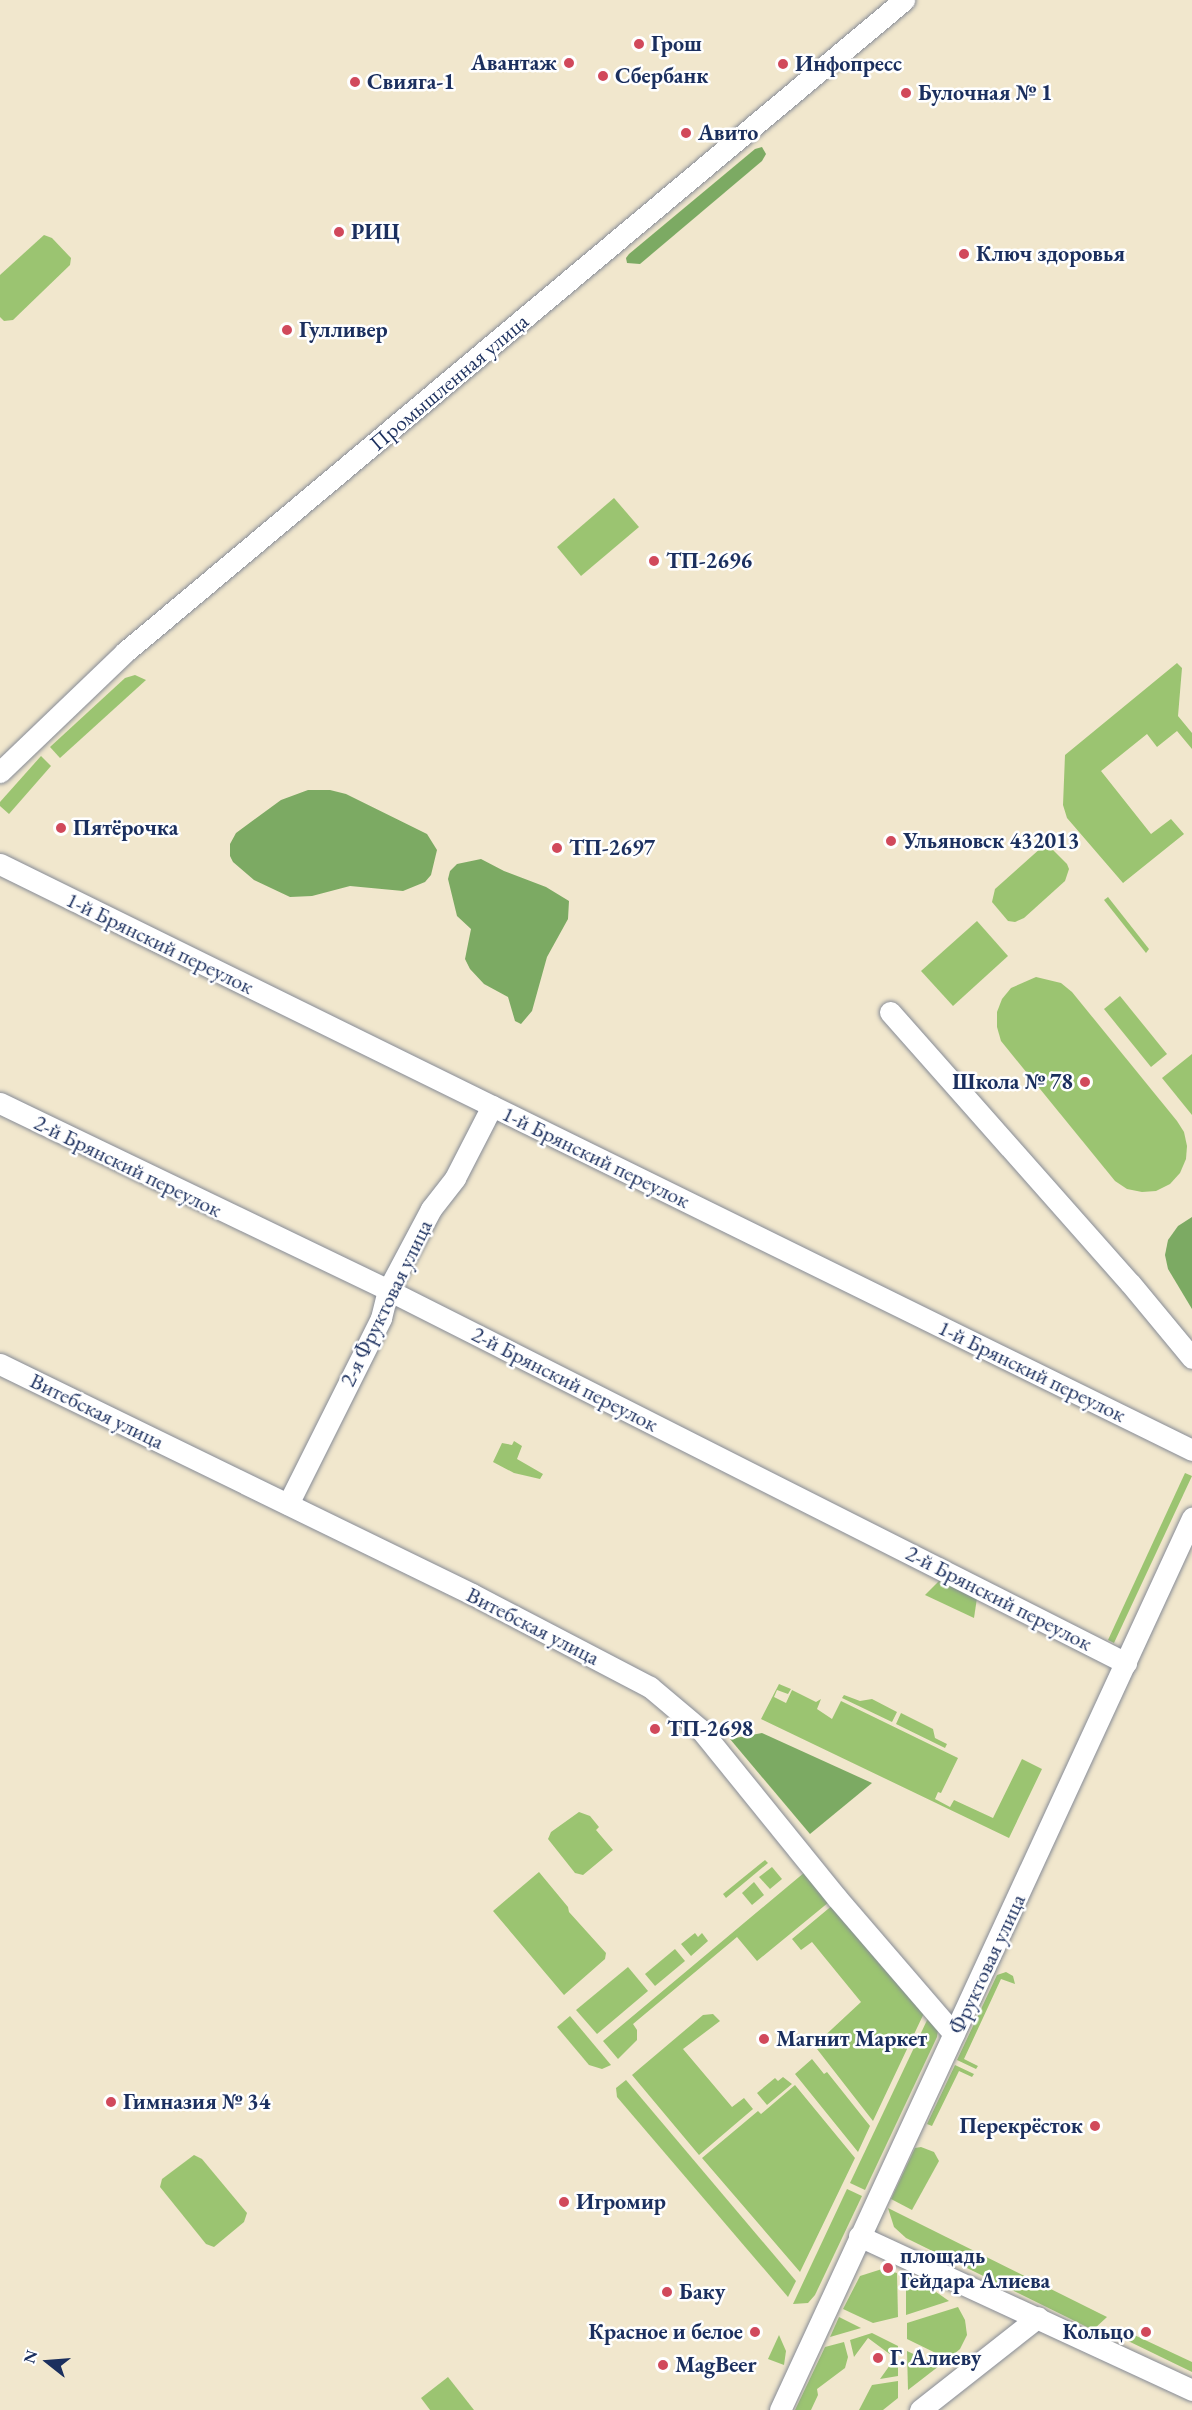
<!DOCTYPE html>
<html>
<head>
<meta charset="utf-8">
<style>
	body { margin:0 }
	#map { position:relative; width:1192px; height:2410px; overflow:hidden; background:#f1e7cd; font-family:"EB Garamond",serif }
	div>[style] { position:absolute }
	.green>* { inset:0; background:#9bc471 }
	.forest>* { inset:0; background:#7caa63 }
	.roads { filter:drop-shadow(0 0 2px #868b96) drop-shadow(0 0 2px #868b96) }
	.minor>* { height:21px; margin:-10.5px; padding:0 10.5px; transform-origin:10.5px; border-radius:10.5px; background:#fff }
	.dots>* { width:16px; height:16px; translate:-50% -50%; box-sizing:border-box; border:3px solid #fff; border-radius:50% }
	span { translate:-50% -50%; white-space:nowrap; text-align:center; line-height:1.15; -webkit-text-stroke:5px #fff; paint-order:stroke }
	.poi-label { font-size:22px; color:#1b2f5e; font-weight:700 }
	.left { translate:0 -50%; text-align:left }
	.right { translate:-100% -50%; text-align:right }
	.street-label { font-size:22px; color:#1b2f5e }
	.north { position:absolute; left:18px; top:2332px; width:60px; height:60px; -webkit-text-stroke:4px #fff; paint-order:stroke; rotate:287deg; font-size:16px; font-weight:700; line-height:24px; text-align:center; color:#1b2f5e }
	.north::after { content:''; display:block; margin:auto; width:21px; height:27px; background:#1b2f5e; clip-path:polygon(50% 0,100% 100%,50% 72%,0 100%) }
</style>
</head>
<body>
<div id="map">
	<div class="green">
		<i style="clip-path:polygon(44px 235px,52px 238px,71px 258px,70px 265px,13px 320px,4px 321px,0 317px,0 275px)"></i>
		<i style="clip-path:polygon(614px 498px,639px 527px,581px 576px,557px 547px)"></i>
		<i style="clip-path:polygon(1177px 663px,1182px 668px,1178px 716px,1192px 733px,1192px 749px,1177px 731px,1157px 747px,1147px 734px,1101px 771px,1151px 834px,1171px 819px,1184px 834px,1123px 883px,1067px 818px,1063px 805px,1065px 755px)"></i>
		<i style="clip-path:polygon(135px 675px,146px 680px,60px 758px,50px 747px,125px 678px)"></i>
		<i style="clip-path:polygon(41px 756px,51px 766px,9px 814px,0 806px,0 802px)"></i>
		<i style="clip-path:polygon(1049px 846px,1067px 864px,1069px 869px,1065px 881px,1024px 918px,1015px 922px,1008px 921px,992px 902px,995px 889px,1042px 847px)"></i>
		<i style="clip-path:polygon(1108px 897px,1149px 949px,1146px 953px,1104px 900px)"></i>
		<i style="clip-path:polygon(977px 921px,1008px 956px,953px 1006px,921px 971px)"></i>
		<i style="clip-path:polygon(1036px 977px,1061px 983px,1072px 992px,1177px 1121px,1184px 1132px,1187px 1146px,1186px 1159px,1180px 1173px,1170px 1184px,1156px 1191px,1142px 1192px,1127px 1189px,1115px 1181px,1001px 1041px,997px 1027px,997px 1012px,1002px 999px,1011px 988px)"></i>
		<i style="clip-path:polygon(1120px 996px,1167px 1054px,1151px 1067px,1104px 1009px)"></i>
		<i style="clip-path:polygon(1192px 1054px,1192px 1115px,1162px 1078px)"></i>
		<i style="clip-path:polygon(514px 1441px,522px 1446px,517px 1459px,543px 1474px,540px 1479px,514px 1473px,493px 1462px,502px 1443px,512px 1445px)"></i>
		<i style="clip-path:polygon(1185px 1473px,1192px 1476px,1114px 1643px,1108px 1640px)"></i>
		<i style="clip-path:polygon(940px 1580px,977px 1598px,974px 1618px,925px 1595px)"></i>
		<i style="clip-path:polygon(779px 1684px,791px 1689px,788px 1694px,777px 1690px,774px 1697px,786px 1703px,792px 1690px,816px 1702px,821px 1699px,817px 1709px,832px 1719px,841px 1701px,958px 1758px,941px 1793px,938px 1792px,935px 1799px,950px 1807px,954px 1800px,993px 1818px,1022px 1759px,1042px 1769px,1009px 1838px,761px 1719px)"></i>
		<i style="clip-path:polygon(844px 1695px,860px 1701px,872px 1699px,897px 1712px,892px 1722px,842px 1698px)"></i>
		<i style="clip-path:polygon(901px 1713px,933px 1729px,935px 1738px,947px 1744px,945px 1748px,896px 1724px)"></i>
		<i style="clip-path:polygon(579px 1812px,590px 1816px,599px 1827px,596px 1830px,613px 1850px,583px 1875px,575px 1873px,548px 1839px,551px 1832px)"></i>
		<i style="clip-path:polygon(765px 1860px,768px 1863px,726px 1898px,723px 1894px)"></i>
		<i style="clip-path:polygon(772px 1867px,782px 1879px,770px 1889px,759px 1877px)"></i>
		<i style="clip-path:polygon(539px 1872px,568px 1907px,569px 1912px,606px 1953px,605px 1959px,564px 1995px,493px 1911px)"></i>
		<i style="clip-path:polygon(805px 1872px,829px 1902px,757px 1961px,737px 1937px,633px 2024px,637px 2030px,637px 2040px,618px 2059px,603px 2041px)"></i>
		<i style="clip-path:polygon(754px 1882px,764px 1895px,752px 1905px,742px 1893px)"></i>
		<i style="clip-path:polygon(834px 1904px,925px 2011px,873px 2121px,817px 2049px,821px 2046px,818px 2042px,861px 2002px,812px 1942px,801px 1950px,792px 1939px)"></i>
		<i style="clip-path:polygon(695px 1933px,698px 1937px,702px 1933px,708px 1941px,691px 1956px,681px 1944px)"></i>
		<i style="clip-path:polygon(675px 1949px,685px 1961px,655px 1986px,645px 1974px)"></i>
		<i style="clip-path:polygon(628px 1967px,648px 1991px,597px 2034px,576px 2010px)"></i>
		<i style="clip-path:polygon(1006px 1972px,1013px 1976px,1015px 1984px,1001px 1979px,964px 2059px,978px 2066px,976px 2069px,957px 2060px,997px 1975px)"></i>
		<i style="clip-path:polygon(713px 2014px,720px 2021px,683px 2049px,732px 2107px,744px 2098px,753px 2109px,699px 2155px,632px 2075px,703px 2015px)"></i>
		<i style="clip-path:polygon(570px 2016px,611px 2065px,602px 2069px,589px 2065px,557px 2027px)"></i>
		<i style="clip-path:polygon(929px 2016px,938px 2030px,937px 2037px,865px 2190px,850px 2183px)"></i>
		<i style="clip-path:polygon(812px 2059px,824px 2074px,827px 2072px,870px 2126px,858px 2152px,795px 2074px)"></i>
		<i style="clip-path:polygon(955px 2065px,974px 2074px,972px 2077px,959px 2071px,932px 2126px,927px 2124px)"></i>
		<i style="clip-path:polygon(783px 2077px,792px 2084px,767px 2105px,757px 2093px,775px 2078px,778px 2081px)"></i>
		<i style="clip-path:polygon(626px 2080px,796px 2281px,788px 2297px,617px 2097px,616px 2088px)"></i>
		<i style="clip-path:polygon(795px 2085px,855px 2158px,800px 2272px,702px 2158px,758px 2111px,761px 2114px)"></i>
		<i style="clip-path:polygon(921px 2147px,934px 2152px,939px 2161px,912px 2210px,891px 2199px,915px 2148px)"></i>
		<i style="clip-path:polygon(194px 2155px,202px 2159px,247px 2213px,244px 2222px,214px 2247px,206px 2244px,160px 2187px,162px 2179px)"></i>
		<i style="clip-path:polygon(847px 2189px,862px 2196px,815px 2295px,808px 2303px,793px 2304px)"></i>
		<i style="clip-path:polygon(888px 2208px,1107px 2317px,1093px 2330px,906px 2238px,894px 2227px)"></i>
		<i style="clip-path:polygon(882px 2269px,897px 2273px,898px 2317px,873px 2323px,843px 2309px,860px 2276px)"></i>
		<i style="clip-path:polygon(906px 2276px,929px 2287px,949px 2301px,906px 2315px)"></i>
		<i style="clip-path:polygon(958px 2307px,965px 2320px,967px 2335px,960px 2349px,948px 2359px,907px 2339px,907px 2323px)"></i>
		<i style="clip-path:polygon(839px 2317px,861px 2328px,830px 2337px)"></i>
		<i style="clip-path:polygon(872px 2333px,898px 2346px,898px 2376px,880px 2379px,895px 2358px,868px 2338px,854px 2357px,850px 2340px)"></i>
		<i style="clip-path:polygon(1130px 2333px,1192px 2362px,1192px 2372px,1124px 2339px)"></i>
		<i style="clip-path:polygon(779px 2335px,786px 2351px,784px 2365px,768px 2359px)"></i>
		<i style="clip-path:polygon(844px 2342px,848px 2357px,845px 2368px,817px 2389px,818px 2395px,811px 2410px,795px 2410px,825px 2347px)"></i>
		<i style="clip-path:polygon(907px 2351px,939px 2366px,908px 2390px)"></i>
		<i style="clip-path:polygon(448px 2377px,474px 2410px,430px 2410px,421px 2398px)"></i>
		<i style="clip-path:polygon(898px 2381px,898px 2398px,883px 2410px,859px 2410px,872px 2385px)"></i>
	</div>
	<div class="forest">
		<i style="clip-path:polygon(762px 147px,766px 154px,762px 161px,640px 264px,627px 263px,626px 258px,629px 254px,755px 149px)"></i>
		<i style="clip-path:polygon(308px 790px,330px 790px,346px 794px,427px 834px,437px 850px,431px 875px,425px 882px,403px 891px,350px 886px,312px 896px,290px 897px,254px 880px,233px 862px,230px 856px,230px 844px,236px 833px,281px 800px)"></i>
		<i style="clip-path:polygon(481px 859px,504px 871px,546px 887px,569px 901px,568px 919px,547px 957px,532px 1011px,521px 1024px,515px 1021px,508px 997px,484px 984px,470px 969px,465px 959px,471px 929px,457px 916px,448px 879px,450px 871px,457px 864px)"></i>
		<i style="clip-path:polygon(1192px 1217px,1192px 1309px,1168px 1269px,1165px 1255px,1168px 1240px,1178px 1226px)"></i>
		<i style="clip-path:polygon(762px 1733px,872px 1783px,810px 1834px,730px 1739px)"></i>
	</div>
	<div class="roads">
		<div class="minor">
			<i style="left:0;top:772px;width:173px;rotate:-43.8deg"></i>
			<i style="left:125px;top:652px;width:1016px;rotate:-39.93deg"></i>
			<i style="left:0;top:864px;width:1328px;rotate:26.18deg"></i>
			<i style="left:890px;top:1012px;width:362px;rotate:48.5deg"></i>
			<i style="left:1130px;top:1283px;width:97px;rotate:50.4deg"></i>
			<i style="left:0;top:1103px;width:431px;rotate:25.7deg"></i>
			<i style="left:388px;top:1290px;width:827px;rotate:26.81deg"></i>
			<i style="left:0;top:1364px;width:525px;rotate:25.98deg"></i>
			<i style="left:472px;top:1594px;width:201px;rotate:27.6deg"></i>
			<i style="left:650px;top:1687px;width:67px;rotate:40.1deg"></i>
			<i style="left:701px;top:1730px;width:216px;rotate:51deg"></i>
			<i style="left:837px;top:1898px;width:179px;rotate:49.3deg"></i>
			<i style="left:288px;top:1504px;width:208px;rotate:-63.4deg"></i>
			<i style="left:381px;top:1318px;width:29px;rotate:-76deg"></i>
			<i style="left:388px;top:1290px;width:92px;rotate:-62deg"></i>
			<i style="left:431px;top:1209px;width:39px;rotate:-52deg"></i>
			<i style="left:455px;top:1178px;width:81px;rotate:-62.8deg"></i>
			<i style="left:859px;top:2236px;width:367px;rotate:24.8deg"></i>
			<i style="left:780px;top:2410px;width:983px;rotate:-65.21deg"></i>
			<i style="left:920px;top:2410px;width:150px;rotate:-38.2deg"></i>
		</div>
	</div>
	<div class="dots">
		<i style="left:639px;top:44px;background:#d1495b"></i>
		<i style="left:569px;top:63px;background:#d1495b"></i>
		<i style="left:783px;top:64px;background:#d1495b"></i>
		<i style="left:603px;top:76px;background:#d1495b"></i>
		<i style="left:355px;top:82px;background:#d1495b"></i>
		<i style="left:906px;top:93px;background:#d1495b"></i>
		<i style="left:686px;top:133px;background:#d1495b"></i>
		<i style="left:339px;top:232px;background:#d1495b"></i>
		<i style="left:964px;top:254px;background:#d1495b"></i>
		<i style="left:287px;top:330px;background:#d1495b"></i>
		<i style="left:654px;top:561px;background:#d1495b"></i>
		<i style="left:61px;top:828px;background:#d1495b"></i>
		<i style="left:891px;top:841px;background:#d1495b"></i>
		<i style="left:557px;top:848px;background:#d1495b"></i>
		<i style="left:1085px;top:1082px;background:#d1495b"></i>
		<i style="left:655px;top:1729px;background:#d1495b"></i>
		<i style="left:764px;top:2039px;background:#d1495b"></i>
		<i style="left:111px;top:2102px;background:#d1495b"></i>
		<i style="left:1095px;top:2126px;background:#d1495b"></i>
		<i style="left:564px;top:2202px;background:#d1495b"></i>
		<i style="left:888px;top:2268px;background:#d1495b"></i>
		<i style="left:667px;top:2292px;background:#d1495b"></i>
		<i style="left:755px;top:2332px;background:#d1495b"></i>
		<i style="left:1146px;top:2332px;background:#d1495b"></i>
		<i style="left:878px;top:2358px;background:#d1495b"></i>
		<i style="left:663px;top:2365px;background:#d1495b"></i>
	</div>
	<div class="poi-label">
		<span class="left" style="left:651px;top:44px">Грош</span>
		<span class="right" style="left:557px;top:63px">Авантаж</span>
		<span class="left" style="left:795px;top:64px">Инфопресc</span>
		<span class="left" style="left:615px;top:76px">Сбербанк</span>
		<span class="left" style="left:367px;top:82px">Свияга-1</span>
		<span class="left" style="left:918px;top:93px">Булочная № 1</span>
		<span class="left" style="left:698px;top:133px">Авито</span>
		<span class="left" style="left:351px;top:232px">РИЦ</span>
		<span class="left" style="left:976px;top:254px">Ключ здоровья</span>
		<span class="left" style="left:299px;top:330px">Гулливер</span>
		<span class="left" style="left:666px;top:561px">ТП-2696</span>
		<span class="left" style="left:73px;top:828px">Пятёрочка</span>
		<span class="left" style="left:903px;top:841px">Ульяновск 432013</span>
		<span class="left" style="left:569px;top:848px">ТП-2697</span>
		<span class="right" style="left:1073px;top:1082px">Школа № 78</span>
		<span class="left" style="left:667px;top:1729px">ТП-2698</span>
		<span class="left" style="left:776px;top:2039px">Магнит Маркет</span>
		<span class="left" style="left:123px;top:2102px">Гимназия № 34</span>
		<span class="right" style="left:1083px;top:2126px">Перекрёсток</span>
		<span class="left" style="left:576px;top:2202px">Игромир</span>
		<span class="left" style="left:900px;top:2268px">площадь<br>Гейдара Алиева</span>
		<span class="left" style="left:679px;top:2292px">Баку</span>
		<span class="right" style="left:743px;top:2332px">Красное и белое</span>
		<span class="right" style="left:1134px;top:2332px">Кольцо</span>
		<span class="left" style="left:890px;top:2358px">Г. Алиеву</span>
		<span class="left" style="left:675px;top:2365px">MagBeer</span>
	</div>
	<div class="street-label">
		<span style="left:449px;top:382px;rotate:-40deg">Промышленная улица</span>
		<span style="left:160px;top:943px;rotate:26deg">1-й Брянский переулок</span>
		<span style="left:596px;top:1157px;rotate:26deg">1-й Брянский переулок</span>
		<span style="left:128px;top:1166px;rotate:26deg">2-й Брянский переулок</span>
		<span style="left:386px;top:1303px;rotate:-64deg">2-я Фруктовая улица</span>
		<span style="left:1032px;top:1371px;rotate:26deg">1-й Брянский переулок</span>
		<span style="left:565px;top:1379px;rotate:27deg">2-й Брянский переулок</span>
		<span style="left:97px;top:1411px;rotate:26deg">Витебская улица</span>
		<span style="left:999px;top:1598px;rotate:27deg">2-й Брянский переулок</span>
		<span style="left:533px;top:1626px;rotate:27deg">Витебская улица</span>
		<span style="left:987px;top:1964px;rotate:-65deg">Фруктовая улица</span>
	</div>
	<div class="north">N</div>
</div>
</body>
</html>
